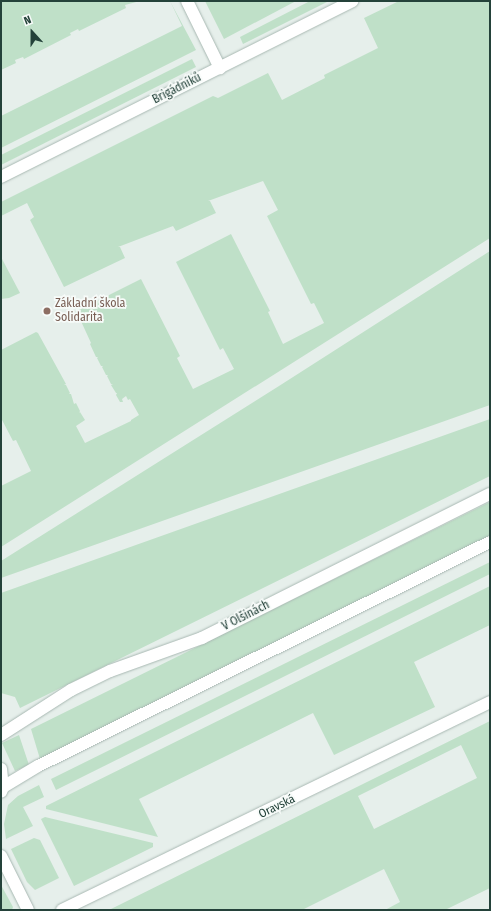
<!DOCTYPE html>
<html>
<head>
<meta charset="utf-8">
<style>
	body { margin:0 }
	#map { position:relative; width:491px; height:911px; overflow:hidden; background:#e6efeb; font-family:"Fira Sans Condensed",sans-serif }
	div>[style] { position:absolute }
	.green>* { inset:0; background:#bfe0c8 }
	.roads { filter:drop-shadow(0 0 1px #a8b8b2) drop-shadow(0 0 1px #a8b8b2) }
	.street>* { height:12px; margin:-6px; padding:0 6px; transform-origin:6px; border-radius:6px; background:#fff }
	.secondary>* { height:12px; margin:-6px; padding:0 6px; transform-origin:6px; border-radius:6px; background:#fff }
	.dots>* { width:11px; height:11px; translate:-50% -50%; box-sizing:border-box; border:2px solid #f7fbf9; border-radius:50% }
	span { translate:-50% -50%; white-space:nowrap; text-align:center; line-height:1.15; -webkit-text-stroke:3.5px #f7fbf9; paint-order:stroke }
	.street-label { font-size:12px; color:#24423a }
	.education-label { font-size:12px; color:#785e54 }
	.left { translate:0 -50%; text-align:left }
	.frame { position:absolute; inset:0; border:2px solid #24423a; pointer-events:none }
	.north { position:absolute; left:12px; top:12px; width:40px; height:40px; -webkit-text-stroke:3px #f7fbf9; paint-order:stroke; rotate:339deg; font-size:11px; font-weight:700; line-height:16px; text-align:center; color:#24423a }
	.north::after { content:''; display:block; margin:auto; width:14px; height:18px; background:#24423a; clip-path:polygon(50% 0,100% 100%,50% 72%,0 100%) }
</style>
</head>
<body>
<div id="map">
	<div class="green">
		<i style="clip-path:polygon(1px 1px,140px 1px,125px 5px,126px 8px,79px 31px,78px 29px,70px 33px,71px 35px,24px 59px,23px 57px,15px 60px,16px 63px,1px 70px)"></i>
		<i style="clip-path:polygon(170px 1px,196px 50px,1px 148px,1px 116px,182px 26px)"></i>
		<i style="clip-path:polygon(205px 1px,296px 1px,224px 39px)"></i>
		<i style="clip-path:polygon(310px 1px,329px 1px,243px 44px,240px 37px)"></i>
		<i style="clip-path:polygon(399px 1px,490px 1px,490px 238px,1px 547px,1px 486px,31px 471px,16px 440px,13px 441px,1px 418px,1px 350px,36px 332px,38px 333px,66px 384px,64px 385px,66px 385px,70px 393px,69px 394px,71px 394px,74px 404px,76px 403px,80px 411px,79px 413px,80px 412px,85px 420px,76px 426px,85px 443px,131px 421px,131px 420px,139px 415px,130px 399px,128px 400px,126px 396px,122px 399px,123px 402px,120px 402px,116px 395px,117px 393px,116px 393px,111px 385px,113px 384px,111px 384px,107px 376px,108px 375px,106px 375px,102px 367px,103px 366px,101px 366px,97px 358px,98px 357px,96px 357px,90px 344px,91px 343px,80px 319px,75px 312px,141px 279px,180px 356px,177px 358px,193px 389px,234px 369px,223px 348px,220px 350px,176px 262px,231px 234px,270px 311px,268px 312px,283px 344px,324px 323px,314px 303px,311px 304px,267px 216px,278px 210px,263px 181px,208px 201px,210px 201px,216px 213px,176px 231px,173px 226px,118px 247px,120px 247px,125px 258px,64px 287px,30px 220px,34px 217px,27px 203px,1px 216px,1px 202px,213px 96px,218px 98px,268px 73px,282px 100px,325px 78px,324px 75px,378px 48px,364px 18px)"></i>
		<i style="clip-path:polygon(192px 59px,196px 67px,1px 165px,1px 155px)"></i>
		<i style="clip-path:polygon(490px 251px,490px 405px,1px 578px,1px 561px,279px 386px)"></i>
		<i style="clip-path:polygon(1px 257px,20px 293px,9px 298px,1px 299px)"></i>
		<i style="clip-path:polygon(490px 419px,490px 476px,20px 708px,15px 697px,1px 693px,1px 593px)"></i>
		<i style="clip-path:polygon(490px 502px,490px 536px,40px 759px,31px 729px)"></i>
		<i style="clip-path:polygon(490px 562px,490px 574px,56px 790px,51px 779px)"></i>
		<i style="clip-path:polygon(490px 586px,490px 625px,414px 662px,435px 707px,334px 755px,313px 713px,139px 799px,158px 837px,46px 809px,46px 806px)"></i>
		<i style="clip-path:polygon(evenodd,490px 721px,490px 888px,445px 910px,385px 910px,400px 902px,384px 869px,302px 910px,109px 910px,490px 721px,461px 745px,477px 778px,374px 829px,358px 796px,461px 745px)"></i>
		<i style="clip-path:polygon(19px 735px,29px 765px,15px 771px,2px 743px)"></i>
		<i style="clip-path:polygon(39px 785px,44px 797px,23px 807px,33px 826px,6px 839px,4px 824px,8px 805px,18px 796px)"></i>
		<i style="clip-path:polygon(45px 817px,153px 843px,153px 847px,74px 886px,41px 819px)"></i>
		<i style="clip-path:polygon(34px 838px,40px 840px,59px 878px,35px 890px,27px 882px,11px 849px)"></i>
		<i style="clip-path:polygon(1px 885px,13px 907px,12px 910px,1px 910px)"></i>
	</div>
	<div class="roads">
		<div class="street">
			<i style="left:187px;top:1px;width:75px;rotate:63.8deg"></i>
			<i style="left:1px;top:177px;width:393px;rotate:-26.6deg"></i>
			<i style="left:62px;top:910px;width:476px;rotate:-25.9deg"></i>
		</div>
		<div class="secondary">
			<i style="left:1px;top:735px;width:83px;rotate:-32.7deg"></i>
			<i style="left:71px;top:690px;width:43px;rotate:-26deg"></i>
			<i style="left:110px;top:671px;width:98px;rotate:-19.7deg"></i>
			<i style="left:202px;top:638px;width:322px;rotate:-26.6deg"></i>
			<i style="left:1px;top:769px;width:18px;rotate:84deg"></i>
			<i style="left:3px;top:787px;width:5px;rotate:112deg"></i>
			<i style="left:3px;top:787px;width:41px;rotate:-31deg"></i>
			<i style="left:38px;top:766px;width:504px;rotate:-26.36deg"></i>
			<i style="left:1px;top:856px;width:60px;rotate:63.4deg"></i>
		</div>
	</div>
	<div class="dots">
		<i style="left:47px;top:311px;background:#8d6e63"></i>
	</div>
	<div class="street-label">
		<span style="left:177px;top:89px;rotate:-27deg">Brigádníků</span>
		<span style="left:246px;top:616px;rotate:-27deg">V Olšinách</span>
		<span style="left:277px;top:807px;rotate:-26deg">Oravská</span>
	</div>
	<div class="education-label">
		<span class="left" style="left:55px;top:311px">Základní škola<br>Solidarita</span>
	</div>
	<div class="frame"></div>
	<div class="north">N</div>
</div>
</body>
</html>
